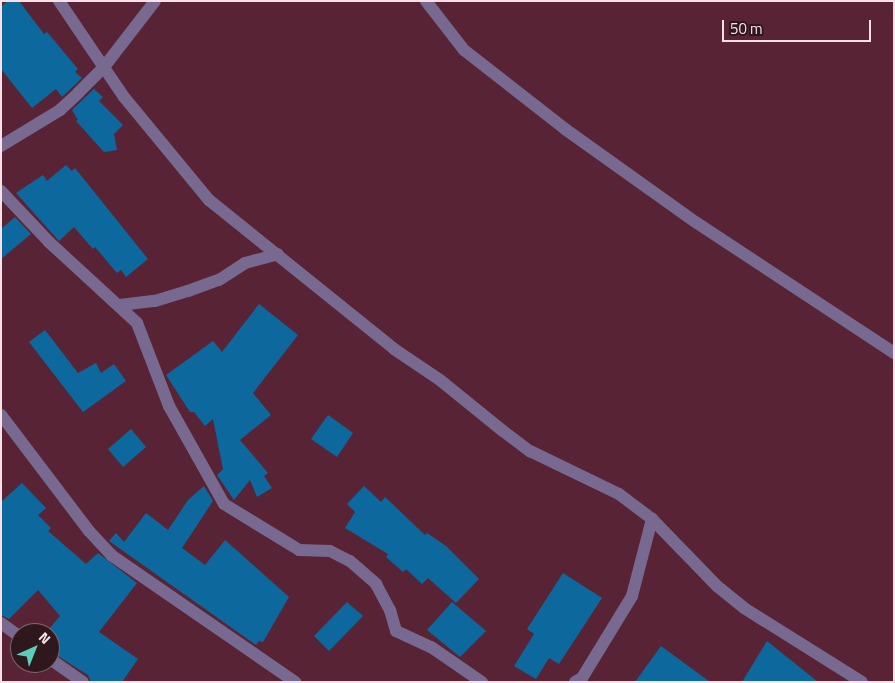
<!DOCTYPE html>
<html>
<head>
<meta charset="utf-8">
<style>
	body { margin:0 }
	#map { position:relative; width:895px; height:683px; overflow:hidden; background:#582435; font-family:"Titillium Web",sans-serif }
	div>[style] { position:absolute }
	.building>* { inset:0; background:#0d699d }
	.minor>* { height:12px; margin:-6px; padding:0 6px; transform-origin:6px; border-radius:6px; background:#786991 }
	span { translate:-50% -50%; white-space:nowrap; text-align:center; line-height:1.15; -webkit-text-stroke:5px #2f171e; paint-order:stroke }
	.frame { position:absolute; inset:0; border:2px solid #fce0e7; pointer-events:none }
	.north { position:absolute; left:10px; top:623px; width:50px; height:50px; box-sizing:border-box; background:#2f171e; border:1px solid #81676e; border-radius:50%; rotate:44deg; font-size:14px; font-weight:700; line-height:20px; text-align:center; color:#fce0e7 }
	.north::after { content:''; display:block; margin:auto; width:18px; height:22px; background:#5bcebc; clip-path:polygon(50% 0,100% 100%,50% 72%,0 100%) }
	.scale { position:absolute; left:722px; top:20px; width:149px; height:22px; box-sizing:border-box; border:2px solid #fce0e7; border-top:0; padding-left:6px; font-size:15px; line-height:18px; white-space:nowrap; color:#fce0e7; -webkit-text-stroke:4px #2f171e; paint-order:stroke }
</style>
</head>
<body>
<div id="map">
	<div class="building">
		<i style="clip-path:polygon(7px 1px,19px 1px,44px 34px,47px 32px,78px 69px,75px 72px,82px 78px,62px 97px,56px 89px,32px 108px,1px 69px,1px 7px)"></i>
		<i style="clip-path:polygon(94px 89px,103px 97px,99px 101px,123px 125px,114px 134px,117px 150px,104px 152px,76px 121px,78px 120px,72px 110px)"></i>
		<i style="clip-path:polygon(66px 165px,72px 171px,75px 168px,148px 259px,126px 277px,121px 270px,117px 273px,95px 247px,93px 249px,74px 227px,59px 241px,16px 193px,43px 175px,47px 181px)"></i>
		<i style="clip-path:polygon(15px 217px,31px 234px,1px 259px,1px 229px)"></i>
		<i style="clip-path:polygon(259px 304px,298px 335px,253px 393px,271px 415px,240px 440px,268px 473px,264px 476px,272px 488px,257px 497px,250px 480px,234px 500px,217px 475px,223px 469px,213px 419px,205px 426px,194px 412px,190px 412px,166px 375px,213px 341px,222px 352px)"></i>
		<i style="clip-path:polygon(45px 330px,78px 373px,96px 363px,101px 373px,114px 364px,126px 381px,83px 412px,29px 342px)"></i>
		<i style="clip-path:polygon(328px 415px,353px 433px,337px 457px,311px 439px)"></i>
		<i style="clip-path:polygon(131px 429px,146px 447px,123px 467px,108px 449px)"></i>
		<i style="clip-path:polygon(22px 483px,46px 508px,38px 515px,51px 528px,48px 531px,86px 564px,98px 553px,137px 583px,99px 632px,138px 659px,122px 682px,91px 682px,88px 675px,50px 651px,50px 628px,60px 616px,38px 590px,9px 619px,1px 615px,1px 502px)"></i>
		<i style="clip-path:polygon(204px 486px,213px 501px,182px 548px,205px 565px,225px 540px,289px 597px,263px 642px,259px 641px,256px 645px,109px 541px,116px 533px,124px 542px,146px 513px,168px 530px,188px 500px)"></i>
		<i style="clip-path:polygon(364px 486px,381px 502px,385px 497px,425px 535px,427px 533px,446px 546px,479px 579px,456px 603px,428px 578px,422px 584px,406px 569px,403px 572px,386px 557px,388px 554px,345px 528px,355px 512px,347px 504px)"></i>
		<i style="clip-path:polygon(563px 573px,602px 598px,559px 664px,549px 658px,536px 679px,514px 666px,534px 634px,527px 629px)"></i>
		<i style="clip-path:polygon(347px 602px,363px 616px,329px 651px,314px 636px)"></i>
		<i style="clip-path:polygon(452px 602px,486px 631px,460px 657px,427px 630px)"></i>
		<i style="clip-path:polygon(767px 641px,818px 682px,742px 682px)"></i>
		<i style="clip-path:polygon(661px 646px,710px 682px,635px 682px)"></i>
	</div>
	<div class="minor">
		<i style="left:59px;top:1px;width:116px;rotate:55.9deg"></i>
		<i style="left:124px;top:97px;width:134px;rotate:50.5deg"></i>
		<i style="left:209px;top:200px;width:238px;rotate:38.8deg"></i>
		<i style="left:394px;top:349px;width:55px;rotate:34deg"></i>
		<i style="left:440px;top:380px;width:81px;rotate:39deg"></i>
		<i style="left:503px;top:431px;width:34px;rotate:37deg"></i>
		<i style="left:530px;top:451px;width:99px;rotate:25.8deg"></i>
		<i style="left:619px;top:494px;width:41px;rotate:37.1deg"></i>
		<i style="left:652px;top:519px;width:93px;rotate:45.9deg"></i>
		<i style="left:717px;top:586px;width:35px;rotate:39deg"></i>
		<i style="left:744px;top:608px;width:139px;rotate:32.1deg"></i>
		<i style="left:426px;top:1px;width:62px;rotate:52.2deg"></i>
		<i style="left:464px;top:50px;width:128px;rotate:38deg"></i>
		<i style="left:565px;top:129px;width:162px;rotate:35.5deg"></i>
		<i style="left:697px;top:223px;width:236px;rotate:33.4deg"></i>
		<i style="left:1px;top:146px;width:69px;rotate:-31.4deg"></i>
		<i style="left:60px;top:110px;width:26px;rotate:-43deg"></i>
		<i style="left:79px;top:92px;width:35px;rotate:-45deg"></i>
		<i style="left:104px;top:67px;width:83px;rotate:-52.3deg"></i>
		<i style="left:1px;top:191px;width:70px;rotate:46.7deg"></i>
		<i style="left:49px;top:242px;width:120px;rotate:42.6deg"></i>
		<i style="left:137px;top:323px;width:89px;rotate:68.9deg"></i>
		<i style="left:169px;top:406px;width:112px;rotate:60.7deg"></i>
		<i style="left:224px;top:504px;width:88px;rotate:31.5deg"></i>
		<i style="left:299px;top:550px;width:31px;rotate:2deg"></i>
		<i style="left:330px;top:551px;width:22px;rotate:27deg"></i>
		<i style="left:350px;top:561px;width:35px;rotate:41deg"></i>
		<i style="left:376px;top:584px;width:30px;rotate:62deg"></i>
		<i style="left:390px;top:610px;width:22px;rotate:74deg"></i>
		<i style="left:396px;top:631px;width:38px;rotate:25deg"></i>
		<i style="left:431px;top:647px;width:62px;rotate:34.5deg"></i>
		<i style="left:120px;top:305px;width:35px;rotate:-7deg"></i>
		<i style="left:155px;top:301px;width:34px;rotate:-17deg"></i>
		<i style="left:188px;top:291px;width:33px;rotate:-20deg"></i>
		<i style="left:219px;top:280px;width:31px;rotate:-33deg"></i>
		<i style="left:245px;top:263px;width:34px;rotate:-15deg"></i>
		<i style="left:1px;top:415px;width:146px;rotate:52.8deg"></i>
		<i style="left:89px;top:531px;width:33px;rotate:47deg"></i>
		<i style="left:111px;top:555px;width:224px;rotate:34.6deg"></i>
		<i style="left:1px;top:623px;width:24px;rotate:36deg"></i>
		<i style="left:50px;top:659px;width:40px;rotate:34.9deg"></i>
		<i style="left:575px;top:682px;width:8px;rotate:-30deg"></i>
		<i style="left:582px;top:678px;width:96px;rotate:-58.6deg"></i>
		<i style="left:632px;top:596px;width:80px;rotate:-75.4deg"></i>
	</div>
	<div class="frame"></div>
	<div class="north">N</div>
	<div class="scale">50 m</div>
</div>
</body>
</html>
